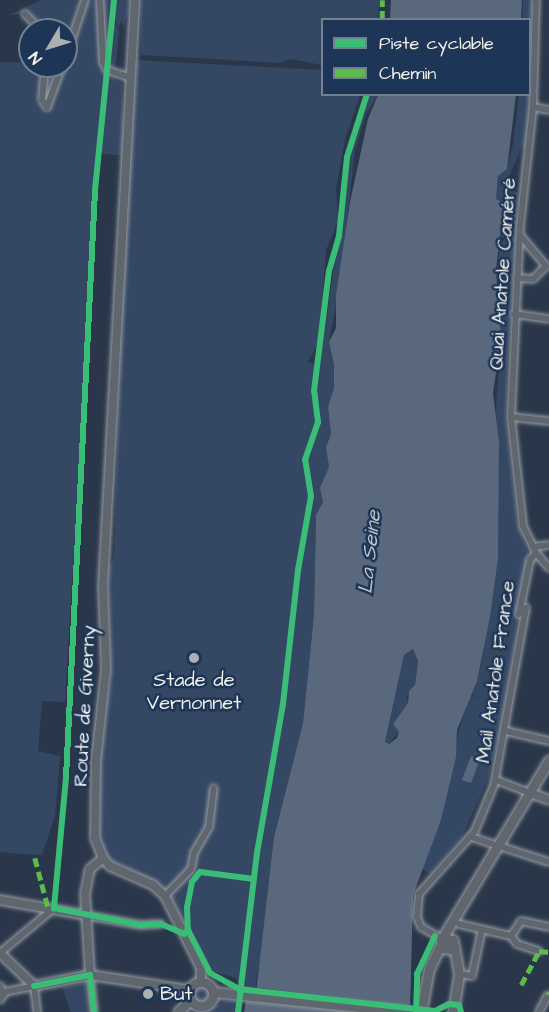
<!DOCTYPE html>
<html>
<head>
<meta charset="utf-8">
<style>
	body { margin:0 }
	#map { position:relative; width:549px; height:1012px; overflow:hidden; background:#2a374a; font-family:"Architects Daughter",sans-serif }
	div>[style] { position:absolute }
	.green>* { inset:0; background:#344763 }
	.round { border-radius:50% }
	.water>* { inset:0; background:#59687d }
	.pier>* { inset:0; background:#2a374a }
	.roads { filter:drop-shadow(0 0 2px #979ca3) drop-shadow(0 0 2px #979ca3) }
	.street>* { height:6px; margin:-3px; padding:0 3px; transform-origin:3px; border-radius:3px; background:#60666e }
	.secondary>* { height:8px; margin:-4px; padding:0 4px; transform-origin:4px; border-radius:4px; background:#60666e }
	.primary>* { height:9px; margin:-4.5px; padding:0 4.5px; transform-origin:4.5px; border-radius:4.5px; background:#60666e }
	.primary>.ring { margin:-4.5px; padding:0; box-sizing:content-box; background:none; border:9px solid #60666e; border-radius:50% }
	.quiet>* { height:4.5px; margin-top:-2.25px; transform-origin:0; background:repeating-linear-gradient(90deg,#5cbc4b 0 9px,transparent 0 13.5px) }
	.cycleway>* { height:6px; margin:-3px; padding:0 3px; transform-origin:3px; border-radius:3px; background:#3abd76 }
	.dots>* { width:16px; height:16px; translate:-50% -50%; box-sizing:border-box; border:3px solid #1d3557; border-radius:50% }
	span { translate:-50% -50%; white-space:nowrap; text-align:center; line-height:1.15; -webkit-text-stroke:5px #1d3557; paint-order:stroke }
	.street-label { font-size:20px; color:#f4f1e8 }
	.poi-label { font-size:20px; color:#f4f1e8 }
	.left { translate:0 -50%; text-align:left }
	.water-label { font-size:21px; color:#c0c3c4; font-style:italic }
	.legend { position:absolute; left:321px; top:18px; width:210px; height:78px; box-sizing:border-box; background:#1d3557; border:2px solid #738091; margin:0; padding:8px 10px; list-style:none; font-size:18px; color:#f4f1e8 }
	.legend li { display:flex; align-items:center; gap:12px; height:30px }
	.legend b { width:30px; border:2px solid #738091 }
	.north { position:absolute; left:18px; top:18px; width:60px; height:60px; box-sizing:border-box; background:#1d3557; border:2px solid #738091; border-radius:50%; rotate:232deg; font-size:16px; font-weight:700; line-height:24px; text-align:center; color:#f4f1e8 }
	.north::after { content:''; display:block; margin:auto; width:21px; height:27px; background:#adb0b1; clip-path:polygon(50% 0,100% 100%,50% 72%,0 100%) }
</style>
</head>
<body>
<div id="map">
	<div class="green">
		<i style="clip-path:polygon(41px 0,82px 0,66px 49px,66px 30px,43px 30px,28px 13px,9px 15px)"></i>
		<i style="clip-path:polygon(86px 0,96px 0,101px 69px,122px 84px,124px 156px,97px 153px,65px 702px,42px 701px,38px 751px,60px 756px,55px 816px,42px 855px,22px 854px,0 852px,0 62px,25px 62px,30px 55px,30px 66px,42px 66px,37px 102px,47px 113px)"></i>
		<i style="clip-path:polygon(101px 0,130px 0,124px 28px,121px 22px,118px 28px,116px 21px,111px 26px,110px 18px,105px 62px)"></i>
		<i style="clip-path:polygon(141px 0,379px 0,378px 19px,322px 20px,322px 65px,290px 59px,280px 63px,141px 55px)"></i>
		<i style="clip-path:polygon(523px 0,532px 0,530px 35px,530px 20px,522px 19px)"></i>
		<i style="clip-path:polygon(115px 23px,119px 31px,115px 71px,108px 65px)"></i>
		<i style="clip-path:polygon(135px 60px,322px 70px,322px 94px,360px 95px,345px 139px,336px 189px,338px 221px,326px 250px,319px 341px,308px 362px,320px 365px,349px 157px,369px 95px,378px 95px,366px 114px,355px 150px,340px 283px,329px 342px,334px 365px,334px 388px,328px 407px,331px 434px,327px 442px,329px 467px,322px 485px,323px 502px,316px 515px,314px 615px,303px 723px,274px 837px,267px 925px,255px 988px,239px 986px,236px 978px,208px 970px,173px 901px,157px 883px,108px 859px,99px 832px,100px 757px,111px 678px,108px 567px,114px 560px,120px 338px)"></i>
		<i style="clip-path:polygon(46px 66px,59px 66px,51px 97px,45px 102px)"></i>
		<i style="clip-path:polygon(519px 95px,529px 95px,529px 110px,525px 148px,521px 149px,505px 185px,518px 193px,505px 417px,517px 521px,528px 553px,500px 730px,488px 779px,462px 836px,430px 874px,422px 869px,449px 786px,459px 730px,470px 696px,477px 697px,472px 695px,482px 661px,498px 545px,496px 407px,501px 339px,497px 270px,505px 203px,496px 199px,498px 176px,507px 169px,513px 144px)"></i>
		<i style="clip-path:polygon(413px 649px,418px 661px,415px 685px,407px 696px,408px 703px,393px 724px,399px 732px,389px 744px,385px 743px,404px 655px)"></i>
		<i style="clip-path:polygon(85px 983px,88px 1012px,71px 1012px,62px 987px)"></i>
		<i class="round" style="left:192px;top:985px;width:18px;height:18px"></i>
		<i style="clip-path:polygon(227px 1000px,243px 1001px,242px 1012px,204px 1012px)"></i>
	</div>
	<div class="water">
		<i style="clip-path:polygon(391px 0,522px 0,521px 19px,390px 20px)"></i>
		<i style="clip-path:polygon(evenodd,378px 95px,516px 95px,507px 169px,498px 176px,496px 199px,504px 203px,496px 269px,501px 338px,493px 393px,499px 442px,498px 558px,490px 617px,477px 681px,457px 730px,456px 757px,441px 820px,413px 895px,410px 1012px,244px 1012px,246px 1001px,255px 1002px,274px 837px,303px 723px,314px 615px,316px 515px,323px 502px,320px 488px,329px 467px,326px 447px,331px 434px,328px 407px,334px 388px,334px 365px,329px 342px,336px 328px,336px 295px,350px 202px,368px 119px,378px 95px,413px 649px,418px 661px,415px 685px,409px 691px,408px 703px,393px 724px,399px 732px,397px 738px,389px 744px,385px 742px,404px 655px,413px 649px)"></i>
		<i style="clip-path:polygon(471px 756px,480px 759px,471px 783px,462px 780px)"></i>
	</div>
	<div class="pier">
		<i style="clip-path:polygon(252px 987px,413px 1006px,413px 1012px,353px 1012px,243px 1001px,252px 999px)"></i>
	</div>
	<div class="roads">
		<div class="street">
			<i style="left:100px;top:0;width:62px;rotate:87.2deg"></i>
			<i style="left:103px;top:62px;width:9px;rotate:63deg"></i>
			<i style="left:107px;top:70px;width:23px;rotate:18deg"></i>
			<i style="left:536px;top:0;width:107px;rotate:91.6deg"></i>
			<i style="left:533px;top:107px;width:120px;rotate:96.2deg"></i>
			<i style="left:520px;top:226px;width:191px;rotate:92.7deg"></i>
			<i style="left:511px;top:417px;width:110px;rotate:83.7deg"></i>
			<i style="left:523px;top:526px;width:30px;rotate:64deg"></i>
			<i style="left:536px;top:553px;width:20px;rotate:49deg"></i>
			<i style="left:25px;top:14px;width:23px;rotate:45deg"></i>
			<i style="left:66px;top:56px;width:59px;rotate:-71.3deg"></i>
			<i style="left:45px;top:66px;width:34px;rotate:95deg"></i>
			<i style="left:42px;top:100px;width:9px;rotate:54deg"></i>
			<i style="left:47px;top:107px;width:44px;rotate:-69.9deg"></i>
			<i style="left:533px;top:107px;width:16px;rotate:11deg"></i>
			<i style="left:517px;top:278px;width:16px;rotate:4deg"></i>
			<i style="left:533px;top:279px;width:18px;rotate:-45deg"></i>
			<i style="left:546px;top:266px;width:40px;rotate:-130deg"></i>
			<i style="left:514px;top:314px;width:35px;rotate:8deg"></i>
			<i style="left:511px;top:417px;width:38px;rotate:6deg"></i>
			<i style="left:533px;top:547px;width:16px;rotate:-7deg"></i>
			<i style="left:506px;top:731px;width:44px;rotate:13.1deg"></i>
			<i style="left:496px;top:780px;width:36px;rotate:21deg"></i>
			<i style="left:471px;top:837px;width:82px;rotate:17.8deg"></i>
			<i style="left:165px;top:896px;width:37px;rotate:-46deg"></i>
			<i style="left:191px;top:869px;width:16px;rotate:-79deg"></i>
			<i style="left:194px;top:853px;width:30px;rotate:-60deg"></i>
			<i style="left:209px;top:827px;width:39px;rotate:-83deg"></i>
			<i style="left:85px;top:915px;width:56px;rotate:10.3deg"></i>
			<i style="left:140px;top:925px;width:21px;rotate:-3deg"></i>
			<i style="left:459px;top:924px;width:53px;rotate:13deg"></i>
			<i style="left:511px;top:936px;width:18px;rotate:-56deg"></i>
			<i style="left:521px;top:921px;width:29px;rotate:12deg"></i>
			<i style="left:511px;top:936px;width:10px;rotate:53deg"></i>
			<i style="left:517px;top:944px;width:23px;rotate:18deg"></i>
			<i style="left:442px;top:939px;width:24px;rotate:-150deg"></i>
			<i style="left:421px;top:927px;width:11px;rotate:-112deg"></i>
			<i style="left:417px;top:917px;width:23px;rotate:-85deg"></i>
			<i style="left:419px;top:894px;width:84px;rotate:-48.4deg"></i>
			<i style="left:475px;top:831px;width:50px;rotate:-67.6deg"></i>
			<i style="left:494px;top:785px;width:180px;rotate:-79.8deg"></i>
			<i style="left:526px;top:608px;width:9px;rotate:139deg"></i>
			<i style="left:519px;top:614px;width:55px;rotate:-78.5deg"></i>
			<i style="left:530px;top:560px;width:9px;rotate:-49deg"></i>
			<i style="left:0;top:953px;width:70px;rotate:-39.8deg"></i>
			<i style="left:459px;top:974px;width:13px;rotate:9deg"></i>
			<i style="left:472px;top:976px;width:48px;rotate:-78deg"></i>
			<i style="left:90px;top:975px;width:37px;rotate:84deg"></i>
			<i style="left:0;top:986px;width:9px;rotate:63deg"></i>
			<i style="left:4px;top:994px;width:7px;rotate:124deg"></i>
			<i style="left:4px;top:992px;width:31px;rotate:-11deg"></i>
			<i style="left:34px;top:986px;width:26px;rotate:83deg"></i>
			<i style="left:539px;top:1012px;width:19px;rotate:-62deg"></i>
		</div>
		<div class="secondary">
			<i style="left:135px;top:0;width:587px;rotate:93.13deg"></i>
			<i style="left:103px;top:586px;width:83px;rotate:87.9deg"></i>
			<i style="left:106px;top:669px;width:93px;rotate:96.2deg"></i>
			<i style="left:96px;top:761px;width:77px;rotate:90.7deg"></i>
			<i style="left:95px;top:838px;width:22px;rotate:68deg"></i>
			<i style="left:103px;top:858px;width:11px;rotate:49deg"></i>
			<i style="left:110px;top:866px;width:47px;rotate:23.8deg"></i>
			<i style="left:153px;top:885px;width:16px;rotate:43deg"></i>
			<i style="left:165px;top:896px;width:80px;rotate:63.4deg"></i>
			<i style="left:201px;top:968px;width:13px;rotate:90deg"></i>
			<i style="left:530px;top:793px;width:20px;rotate:20deg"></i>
			<i style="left:0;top:900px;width:86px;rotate:10deg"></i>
			<i style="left:0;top:953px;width:47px;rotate:44.1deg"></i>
			<i style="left:34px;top:986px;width:57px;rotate:-11.1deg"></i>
			<i style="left:90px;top:975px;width:100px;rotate:8.6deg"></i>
			<i style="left:90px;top:975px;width:81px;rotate:-93.5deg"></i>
			<i style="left:85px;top:894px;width:25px;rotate:-79deg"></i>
			<i style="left:90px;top:869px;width:17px;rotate:-40deg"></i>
		</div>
		<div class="primary">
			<i style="left:444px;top:938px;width:9px;rotate:13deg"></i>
			<i style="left:453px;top:940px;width:9px;rotate:108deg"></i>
			<i style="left:450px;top:949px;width:7px;rotate:-172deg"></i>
			<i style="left:443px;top:948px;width:8px;rotate:-104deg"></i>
			<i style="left:441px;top:940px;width:210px;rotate:-59deg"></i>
			<i class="ring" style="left:189px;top:982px;width:15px;height:15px"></i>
			<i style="left:213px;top:992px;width:193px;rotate:5.9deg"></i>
			<i style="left:178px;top:1012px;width:17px;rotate:-45deg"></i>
			<i style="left:421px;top:1012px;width:44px;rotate:-79.5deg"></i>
			<i style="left:429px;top:969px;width:28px;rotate:-64deg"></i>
			<i style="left:453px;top:1012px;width:38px;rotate:-81deg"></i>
			<i style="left:459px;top:974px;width:29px;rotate:-100deg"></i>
		</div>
	</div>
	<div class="quiet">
		<i style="left:382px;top:20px;width:20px;rotate:-90deg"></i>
		<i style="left:35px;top:858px;width:51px;rotate:75.1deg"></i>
		<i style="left:521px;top:985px;width:38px;rotate:-62deg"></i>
		<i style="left:539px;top:951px;width:10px;rotate:6deg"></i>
		<i style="left:548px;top:995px;width:3px;rotate:-72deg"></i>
	</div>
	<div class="cycleway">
		<i style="left:114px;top:0;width:192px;rotate:95.7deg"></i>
		<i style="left:95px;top:191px;width:588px;rotate:92.83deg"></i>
		<i style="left:66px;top:778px;width:131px;rotate:95.3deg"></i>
		<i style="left:54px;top:908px;width:88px;rotate:11.2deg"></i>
		<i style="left:140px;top:925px;width:21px;rotate:-3deg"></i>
		<i style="left:161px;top:924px;width:25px;rotate:23deg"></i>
		<i style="left:184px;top:934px;width:6px;rotate:-45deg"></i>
		<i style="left:254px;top:879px;width:54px;rotate:-172.6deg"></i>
		<i style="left:200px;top:872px;width:13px;rotate:129deg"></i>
		<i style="left:192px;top:882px;width:25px;rotate:101deg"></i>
		<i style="left:187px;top:907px;width:23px;rotate:88deg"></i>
		<i style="left:188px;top:930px;width:48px;rotate:62.9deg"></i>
		<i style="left:210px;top:973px;width:33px;rotate:29deg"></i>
		<i style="left:239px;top:989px;width:197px;rotate:6.4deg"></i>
		<i style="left:435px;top:1011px;width:16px;rotate:-27deg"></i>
		<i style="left:449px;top:1004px;width:10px;rotate:6deg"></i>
		<i style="left:459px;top:1005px;width:7px;rotate:74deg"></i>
		<i style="left:34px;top:986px;width:57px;rotate:-11.1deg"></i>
		<i style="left:90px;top:975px;width:37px;rotate:84deg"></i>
		<i style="left:238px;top:1012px;width:160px;rotate:-83.2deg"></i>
		<i style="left:257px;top:853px;width:151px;rotate:-80.1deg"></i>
		<i style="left:283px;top:704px;width:135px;rotate:-83.6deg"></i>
		<i style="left:298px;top:570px;width:75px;rotate:-80deg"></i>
		<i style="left:311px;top:496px;width:36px;rotate:-99deg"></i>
		<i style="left:305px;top:460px;width:40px;rotate:-71.1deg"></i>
		<i style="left:318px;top:422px;width:31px;rotate:-97deg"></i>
		<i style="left:314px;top:391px;width:121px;rotate:-82.9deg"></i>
		<i style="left:329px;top:271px;width:36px;rotate:-74deg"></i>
		<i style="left:339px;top:236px;width:79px;rotate:-84.2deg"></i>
		<i style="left:347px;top:157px;width:66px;rotate:-72.4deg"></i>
		<i style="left:416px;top:1012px;width:38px;rotate:-88deg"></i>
		<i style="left:417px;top:974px;width:42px;rotate:-64.7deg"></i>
	</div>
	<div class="dots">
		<i style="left:194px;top:658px;background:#adb0b1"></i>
		<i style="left:148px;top:994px;background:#adb0b1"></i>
	</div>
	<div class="street-label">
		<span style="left:503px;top:274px;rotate:-86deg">Quai Anatole Caméré</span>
		<span style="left:496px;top:672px;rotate:-82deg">Mail Anatole France</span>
		<span style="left:85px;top:706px;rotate:-87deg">Route de Giverny</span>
	</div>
	<div class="poi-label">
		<span style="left:194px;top:692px">Stade de<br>Vernonnet</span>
		<span class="left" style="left:160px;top:994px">But</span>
	</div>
	<div class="water-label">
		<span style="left:370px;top:552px;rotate:-84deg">La Seine</span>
	</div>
	<ul class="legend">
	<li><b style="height:8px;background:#3abd76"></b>Piste cyclable</li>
	<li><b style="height:8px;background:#5cbc4b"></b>Chemin</li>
	</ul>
	<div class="north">N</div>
</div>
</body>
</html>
